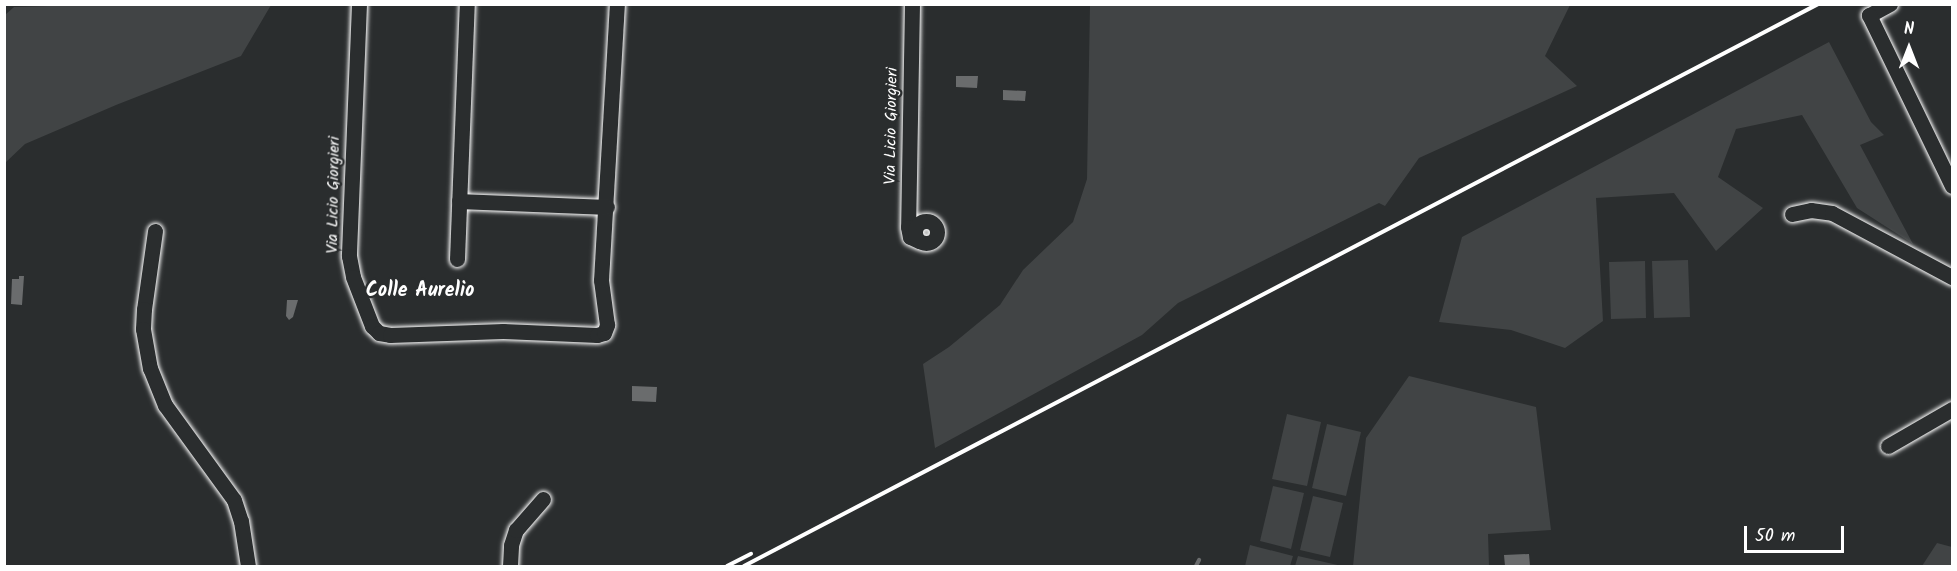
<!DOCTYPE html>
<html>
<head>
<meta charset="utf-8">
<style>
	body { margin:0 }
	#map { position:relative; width:1957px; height:571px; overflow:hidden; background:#2a2d2e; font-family:Kalam,sans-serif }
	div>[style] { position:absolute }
	.green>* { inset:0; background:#414445 }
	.water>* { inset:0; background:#6a6c6d }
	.stream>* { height:4px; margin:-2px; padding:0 2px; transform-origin:2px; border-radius:2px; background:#6a6c6d }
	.roads { filter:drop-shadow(0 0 2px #fff) drop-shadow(0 0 2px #fff) }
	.minor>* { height:15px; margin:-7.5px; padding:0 7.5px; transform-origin:7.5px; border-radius:7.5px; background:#2a2d2e }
	.minor>.ring { margin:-7.5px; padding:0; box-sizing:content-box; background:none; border:15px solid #2a2d2e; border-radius:50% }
	.rail>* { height:4px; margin:-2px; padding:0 2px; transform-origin:2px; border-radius:2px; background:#fff }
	span { translate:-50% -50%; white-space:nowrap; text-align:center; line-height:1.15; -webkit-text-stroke:4.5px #2a2d2e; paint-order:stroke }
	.street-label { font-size:16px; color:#fff }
	.quarter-label { font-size:20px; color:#fff; font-weight:700 }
	.frame { position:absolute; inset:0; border:6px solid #fff; pointer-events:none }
	.north { position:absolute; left:1879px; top:18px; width:60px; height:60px; -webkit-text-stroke:4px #2a2d2e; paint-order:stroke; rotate:0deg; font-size:16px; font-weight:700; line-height:24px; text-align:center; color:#fff }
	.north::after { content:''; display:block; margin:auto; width:21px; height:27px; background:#fff; clip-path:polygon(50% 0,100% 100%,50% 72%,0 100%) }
	.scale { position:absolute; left:1744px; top:526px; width:100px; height:27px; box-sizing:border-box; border:3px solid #fff; border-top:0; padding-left:8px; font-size:18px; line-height:21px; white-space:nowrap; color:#fff; -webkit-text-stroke:4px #2a2d2e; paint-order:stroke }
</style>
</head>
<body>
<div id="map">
	<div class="green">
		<i style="clip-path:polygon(124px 4px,271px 5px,241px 56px,116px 105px,25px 144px,5px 163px,5px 15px,14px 7px)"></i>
		<i style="clip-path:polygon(1090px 5px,1570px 5px,1545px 56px,1577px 86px,1419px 158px,1385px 206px,1379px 203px,1178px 303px,1142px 335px,935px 448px,923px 364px,949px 347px,1000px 305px,1023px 270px,1073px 222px,1087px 179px)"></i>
		<i style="clip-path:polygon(1829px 42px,1871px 122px,1884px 135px,1860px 145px,1913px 244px,1857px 208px,1802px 115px,1736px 129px,1718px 177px,1763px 208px,1716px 251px,1674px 193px,1596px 198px,1603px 321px,1565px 348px,1511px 330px,1439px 322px,1462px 237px)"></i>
		<i style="clip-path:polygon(1688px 260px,1690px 317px,1654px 318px,1652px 261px)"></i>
		<i style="clip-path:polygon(1645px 261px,1646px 318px,1611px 319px,1609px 262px)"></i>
		<i style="clip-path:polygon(1409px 376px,1536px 407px,1551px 530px,1488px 534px,1489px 566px,1353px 566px,1366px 438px)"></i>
		<i style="clip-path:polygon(1287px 414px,1321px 422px,1307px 486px,1272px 479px)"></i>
		<i style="clip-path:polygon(1327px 424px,1361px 432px,1346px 496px,1312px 488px)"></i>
		<i style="clip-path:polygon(1273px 486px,1304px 493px,1291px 549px,1260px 541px)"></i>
		<i style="clip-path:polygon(1313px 496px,1343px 503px,1330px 557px,1300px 550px)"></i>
		<i style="clip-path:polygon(1937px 543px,1952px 547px,1952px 566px,1922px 566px)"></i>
		<i style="clip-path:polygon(1250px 545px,1293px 556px,1290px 566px,1245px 566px)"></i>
		<i style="clip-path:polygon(1298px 556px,1342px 566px,1295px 566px)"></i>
	</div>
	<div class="water">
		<i style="clip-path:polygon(956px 76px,978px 76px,977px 88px,956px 87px)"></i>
		<i style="clip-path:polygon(1003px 90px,1026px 91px,1025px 101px,1003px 100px)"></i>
		<i style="clip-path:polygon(19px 276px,24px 276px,22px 305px,11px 304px,12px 279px,19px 279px)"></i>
		<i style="clip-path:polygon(287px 300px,298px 300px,293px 317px,289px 320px,286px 316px)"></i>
		<i style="clip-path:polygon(632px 386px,657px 387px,656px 402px,632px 401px)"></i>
		<i style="clip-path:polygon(1529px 554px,1530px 566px,1505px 566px,1504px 555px)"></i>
	</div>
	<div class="stream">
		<i style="left:1196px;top:566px;width:7px;rotate:-63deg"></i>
	</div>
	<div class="roads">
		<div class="minor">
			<i style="left:359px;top:4px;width:252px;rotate:92.3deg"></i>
			<i style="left:349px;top:256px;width:21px;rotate:79deg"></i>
			<i style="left:353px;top:277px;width:53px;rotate:68.8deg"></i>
			<i style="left:372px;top:326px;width:10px;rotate:45deg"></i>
			<i style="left:379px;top:333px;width:11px;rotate:10deg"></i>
			<i style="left:390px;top:335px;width:113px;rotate:-2deg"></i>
			<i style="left:503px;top:331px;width:94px;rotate:2.4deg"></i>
			<i style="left:597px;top:335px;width:7px;rotate:-16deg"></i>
			<i style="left:604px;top:333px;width:9px;rotate:-69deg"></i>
			<i style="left:607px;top:325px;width:45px;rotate:-97.6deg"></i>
			<i style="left:601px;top:280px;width:276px;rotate:-86.7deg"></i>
			<i style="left:912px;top:4px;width:223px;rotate:91deg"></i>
			<i style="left:908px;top:227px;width:10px;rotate:79deg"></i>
			<i style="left:910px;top:237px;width:10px;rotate:24deg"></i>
			<i style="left:1890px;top:4px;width:24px;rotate:152deg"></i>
			<i style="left:1869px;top:15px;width:190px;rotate:64.1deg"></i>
			<i style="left:459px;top:201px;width:148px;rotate:2.3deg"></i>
			<i style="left:1792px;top:214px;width:19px;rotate:-12deg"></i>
			<i style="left:1811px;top:210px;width:21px;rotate:8deg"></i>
			<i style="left:1832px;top:213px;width:136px;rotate:28.1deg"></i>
			<i class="ring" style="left:915px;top:221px;width:7px;height:7px"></i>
			<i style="left:155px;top:231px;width:79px;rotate:98deg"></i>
			<i style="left:144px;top:309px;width:20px;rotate:93deg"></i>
			<i style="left:143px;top:329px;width:40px;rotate:80deg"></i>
			<i style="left:150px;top:368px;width:40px;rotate:68deg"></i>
			<i style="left:165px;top:405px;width:117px;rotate:54deg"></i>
			<i style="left:234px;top:500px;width:22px;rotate:72deg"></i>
			<i style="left:241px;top:521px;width:46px;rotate:81.2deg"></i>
			<i style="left:457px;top:259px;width:255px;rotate:-87.8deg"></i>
			<i style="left:1888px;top:446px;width:74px;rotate:-30deg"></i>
			<i style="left:510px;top:566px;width:21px;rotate:-87deg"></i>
			<i style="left:511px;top:545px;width:16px;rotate:-72deg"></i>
			<i style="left:516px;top:530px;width:41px;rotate:-48.9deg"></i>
		</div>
	</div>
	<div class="rail">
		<i style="left:727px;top:566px;width:27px;rotate:-27deg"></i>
		<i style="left:744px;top:566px;width:1212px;rotate:-27.62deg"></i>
	</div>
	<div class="street-label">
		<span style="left:892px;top:126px;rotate:-89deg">Via Licio Giorgieri</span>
		<span style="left:334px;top:195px;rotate:-89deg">Via Licio Giorgieri</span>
	</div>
	<div class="quarter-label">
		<span style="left:420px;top:291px">Colle Aurelio</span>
	</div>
	<div class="frame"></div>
	<div class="north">N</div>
	<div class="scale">50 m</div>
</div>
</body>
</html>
